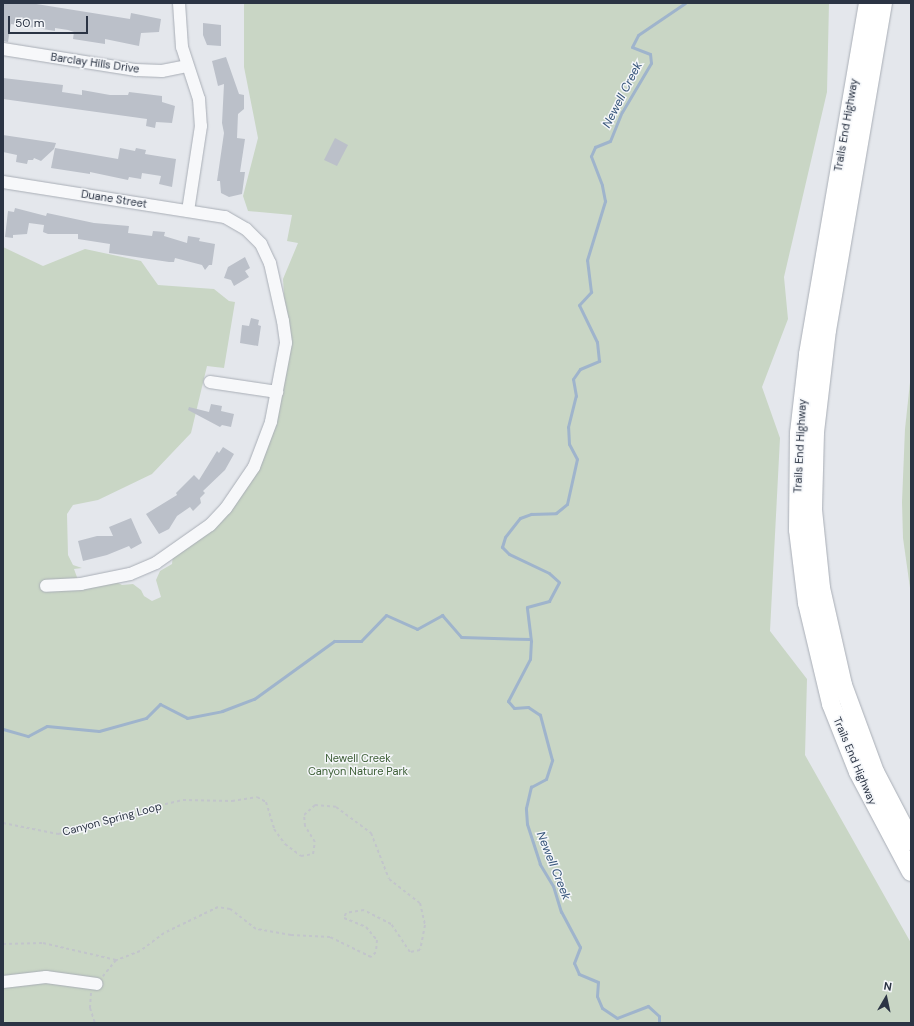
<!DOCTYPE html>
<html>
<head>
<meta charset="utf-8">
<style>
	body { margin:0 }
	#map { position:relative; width:914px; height:1026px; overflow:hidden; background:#e4e7ec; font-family:"DM Sans",sans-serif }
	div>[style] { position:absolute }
	.green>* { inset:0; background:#c9d6c5 }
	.stream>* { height:3px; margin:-1.5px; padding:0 1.5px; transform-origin:1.5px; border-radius:1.5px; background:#9fb4cc }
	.building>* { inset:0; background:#bbc0c9 }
	.path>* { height:2px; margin-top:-1px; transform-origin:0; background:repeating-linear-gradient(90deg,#c2c5cb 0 3px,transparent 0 6px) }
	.roads { filter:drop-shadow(0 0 1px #a9aeb6) drop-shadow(0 0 1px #a9aeb6) }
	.minor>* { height:12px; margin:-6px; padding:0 6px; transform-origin:6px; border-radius:6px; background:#f7f8fa }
	.highway>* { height:18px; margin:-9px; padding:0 9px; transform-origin:9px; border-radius:9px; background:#fff }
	span { translate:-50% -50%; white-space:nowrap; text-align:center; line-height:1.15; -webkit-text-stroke:3px #f4f6f9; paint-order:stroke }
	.street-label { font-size:11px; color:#2b3444 }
	.park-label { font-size:11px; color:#3f6038 }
	.water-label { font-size:12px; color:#345379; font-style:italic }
	.frame { position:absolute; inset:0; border:4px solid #2b3444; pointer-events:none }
	.north { position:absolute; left:866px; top:978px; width:40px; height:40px; -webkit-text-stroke:3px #f4f6f9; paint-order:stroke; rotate:9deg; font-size:11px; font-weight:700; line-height:16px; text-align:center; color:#2b3444 }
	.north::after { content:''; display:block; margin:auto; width:14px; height:18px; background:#2b3444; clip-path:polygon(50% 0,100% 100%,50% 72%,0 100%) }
	.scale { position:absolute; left:8px; top:16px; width:80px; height:18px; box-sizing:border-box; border:2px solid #2b3444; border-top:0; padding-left:5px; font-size:12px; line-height:14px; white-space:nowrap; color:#2b3444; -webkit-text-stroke:3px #f4f6f9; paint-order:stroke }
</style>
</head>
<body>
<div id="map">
	<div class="green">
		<i style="clip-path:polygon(244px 3px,829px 3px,827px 92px,784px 277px,788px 319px,762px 387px,780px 438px,770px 631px,807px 679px,805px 755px,911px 943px,911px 1023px,3px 1023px,3px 247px,43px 266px,85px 249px,141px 261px,158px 285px,214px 289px,229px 301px,235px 302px,224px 368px,207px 366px,191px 433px,152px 474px,98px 500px,73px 505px,67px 514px,68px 555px,73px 565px,82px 568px,74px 569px,78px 580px,109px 578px,122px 585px,133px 584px,141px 590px,144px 596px,152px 601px,161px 597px,156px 580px,160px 571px,172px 564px,173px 555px,251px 478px,288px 358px,283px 279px,298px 243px,287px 241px,292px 215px,248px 211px,243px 196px,258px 138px,244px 67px)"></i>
		<i style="clip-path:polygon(911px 373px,911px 595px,903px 538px,902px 502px,905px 429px)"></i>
	</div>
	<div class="stream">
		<i style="left:3px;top:729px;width:26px;rotate:16deg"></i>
		<i style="left:28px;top:736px;width:21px;rotate:-28deg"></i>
		<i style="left:47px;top:726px;width:52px;rotate:5.5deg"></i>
		<i style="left:99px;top:731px;width:49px;rotate:-15.5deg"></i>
		<i style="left:146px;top:718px;width:20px;rotate:-45deg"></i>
		<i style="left:160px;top:704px;width:30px;rotate:27deg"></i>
		<i style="left:187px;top:718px;width:36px;rotate:-11deg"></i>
		<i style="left:222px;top:711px;width:34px;rotate:-21deg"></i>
		<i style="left:254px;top:699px;width:99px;rotate:-35.9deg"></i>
		<i style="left:334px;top:641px;width:27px"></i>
		<i style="left:361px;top:641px;width:36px;rotate:-46deg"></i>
		<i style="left:386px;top:615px;width:34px;rotate:24deg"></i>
		<i style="left:417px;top:629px;width:29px;rotate:-29deg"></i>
		<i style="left:442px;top:615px;width:29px;rotate:49deg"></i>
		<i style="left:461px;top:637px;width:69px;rotate:1.7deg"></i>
		<i style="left:659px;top:1023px;width:7px;rotate:-90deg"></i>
		<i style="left:659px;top:1016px;width:15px;rotate:-138deg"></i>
		<i style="left:648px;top:1006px;width:33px;rotate:159deg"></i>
		<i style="left:617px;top:1018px;width:18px;rotate:-146deg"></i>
		<i style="left:602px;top:1008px;width:13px;rotate:-113deg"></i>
		<i style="left:597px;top:996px;width:14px;rotate:-86deg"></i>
		<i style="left:598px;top:982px;width:21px;rotate:-157deg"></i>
		<i style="left:579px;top:974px;width:12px;rotate:-114deg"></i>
		<i style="left:574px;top:963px;width:17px;rotate:-69deg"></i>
		<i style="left:580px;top:947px;width:40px;rotate:-118deg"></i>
		<i style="left:561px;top:912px;width:27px;rotate:-107deg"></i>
		<i style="left:553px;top:886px;width:26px;rotate:-121deg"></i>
		<i style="left:540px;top:864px;width:42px;rotate:-108deg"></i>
		<i style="left:527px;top:824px;width:16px;rotate:-94deg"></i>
		<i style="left:526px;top:808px;width:22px;rotate:-77deg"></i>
		<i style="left:531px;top:787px;width:17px;rotate:-28deg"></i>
		<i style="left:546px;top:779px;width:20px;rotate:-72deg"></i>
		<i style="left:552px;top:760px;width:47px;rotate:-104.9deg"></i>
		<i style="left:540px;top:715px;width:14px;rotate:-146deg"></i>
		<i style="left:528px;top:707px;width:14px;rotate:176deg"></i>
		<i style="left:514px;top:708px;width:9px;rotate:-131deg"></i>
		<i style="left:508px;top:701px;width:47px;rotate:-62.4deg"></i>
		<i style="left:530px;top:659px;width:18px;rotate:-87deg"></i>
		<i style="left:531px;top:641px;width:34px;rotate:-97deg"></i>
		<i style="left:527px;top:607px;width:23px;rotate:-15deg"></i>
		<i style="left:549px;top:601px;width:21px;rotate:-62deg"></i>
		<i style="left:559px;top:582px;width:13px;rotate:-138deg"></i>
		<i style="left:549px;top:573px;width:44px;rotate:-154.6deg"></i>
		<i style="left:509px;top:554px;width:10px;rotate:-135deg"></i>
		<i style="left:502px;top:547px;width:10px;rotate:-73deg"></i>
		<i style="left:505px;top:537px;width:24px;rotate:-52deg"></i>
		<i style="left:520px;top:518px;width:12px;rotate:-20deg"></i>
		<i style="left:531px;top:514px;width:25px;rotate:-2deg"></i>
		<i style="left:556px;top:513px;width:14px;rotate:-39deg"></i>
		<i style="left:567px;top:504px;width:46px;rotate:-77.5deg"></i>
		<i style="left:577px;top:459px;width:17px;rotate:-118deg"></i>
		<i style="left:569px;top:444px;width:17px;rotate:-93deg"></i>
		<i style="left:568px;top:427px;width:32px;rotate:-76deg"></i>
		<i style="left:576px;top:396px;width:17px;rotate:-100deg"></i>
		<i style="left:573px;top:379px;width:12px;rotate:-55deg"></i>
		<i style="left:580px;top:369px;width:21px;rotate:-23deg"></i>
		<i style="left:599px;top:361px;width:19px;rotate:-96deg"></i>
		<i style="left:597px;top:342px;width:41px;rotate:-115.9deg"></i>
		<i style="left:579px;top:305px;width:18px;rotate:-47deg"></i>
		<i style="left:591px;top:292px;width:32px;rotate:-97deg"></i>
		<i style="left:587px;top:260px;width:62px;rotate:-73deg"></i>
		<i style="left:605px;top:201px;width:16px;rotate:-101deg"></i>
		<i style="left:602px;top:185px;width:31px;rotate:-111deg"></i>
		<i style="left:591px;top:156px;width:10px;rotate:-66deg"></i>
		<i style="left:595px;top:147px;width:16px;rotate:-22deg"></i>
		<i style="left:610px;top:141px;width:31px;rotate:-68deg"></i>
		<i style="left:622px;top:112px;width:57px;rotate:-59.4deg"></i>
		<i style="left:651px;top:63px;width:9px;rotate:-96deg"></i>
		<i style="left:650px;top:54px;width:19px;rotate:-159deg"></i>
		<i style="left:632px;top:47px;width:13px;rotate:-63deg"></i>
		<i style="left:638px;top:35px;width:57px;rotate:-34.2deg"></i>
	</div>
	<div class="building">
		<i style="clip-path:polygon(3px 3px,30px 3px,130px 19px,131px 13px,161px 19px,159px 32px,141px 33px,139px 46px,105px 39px,105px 44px,73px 39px,74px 32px,68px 30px,55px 28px,55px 31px,11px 24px,8px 42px,3px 41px)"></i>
		<i style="clip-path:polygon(203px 23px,221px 25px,221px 46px,207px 45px,203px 35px)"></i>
		<i style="clip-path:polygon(226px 57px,239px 94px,244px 95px,244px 109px,238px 114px,237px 138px,245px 139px,240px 172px,245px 172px,242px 194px,229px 197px,221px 193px,220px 181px,217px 181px,224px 133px,222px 123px,224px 84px,218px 86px,212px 61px)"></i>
		<i style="clip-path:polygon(3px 78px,63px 85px,62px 92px,82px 95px,82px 90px,110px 95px,128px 95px,129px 92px,162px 96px,162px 102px,175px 106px,172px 123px,156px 122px,155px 128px,146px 126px,147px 119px,3px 99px)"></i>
		<i style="clip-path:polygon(3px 135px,56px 143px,54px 149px,41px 161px,34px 158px,33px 160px,28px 160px,27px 164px,16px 162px,17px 155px,3px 152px)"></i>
		<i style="clip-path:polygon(335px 138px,348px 145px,337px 166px,324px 160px)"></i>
		<i style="clip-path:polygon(55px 148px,118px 159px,120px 148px,135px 151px,136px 148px,146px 150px,145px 154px,176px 159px,172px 187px,159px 184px,161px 176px,142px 173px,141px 179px,129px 177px,128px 180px,90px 172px,90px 174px,51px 168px)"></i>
		<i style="clip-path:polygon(15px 208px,46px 216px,47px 213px,94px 223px,129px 226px,128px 233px,152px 236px,153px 231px,165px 232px,164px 236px,187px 243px,188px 236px,200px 238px,199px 241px,215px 244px,212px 265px,209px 265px,205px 270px,202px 265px,175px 258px,174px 262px,169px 262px,109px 253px,110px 244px,78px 239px,78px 234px,48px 234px,43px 232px,44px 225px,29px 223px,27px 234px,13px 235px,13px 238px,5px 237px,8px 211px,14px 212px)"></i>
		<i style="clip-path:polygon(245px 257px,250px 268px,245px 271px,249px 277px,234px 286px,231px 280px,224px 278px,228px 267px)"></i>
		<i style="clip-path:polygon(251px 318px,259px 320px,258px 325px,261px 326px,258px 346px,240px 343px,242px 325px,249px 326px)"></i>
		<i style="clip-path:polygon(211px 404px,222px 406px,221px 411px,234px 414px,231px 427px,222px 425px,220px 427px,188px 410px,189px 407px,209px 412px)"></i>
		<i style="clip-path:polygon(223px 447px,234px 454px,225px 470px,203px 491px,205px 493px,200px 498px,201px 503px,193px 511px,190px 507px,177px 516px,169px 529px,159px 534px,146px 514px,177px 495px,176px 493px,194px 475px,199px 480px,217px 451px,219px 453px)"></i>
		<i style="clip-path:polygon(131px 518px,142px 543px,131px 549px,129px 546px,107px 555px,83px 561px,78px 541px,97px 536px,113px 536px,109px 527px)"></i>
	</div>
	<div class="path">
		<i style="left:3px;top:823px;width:56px;rotate:11.3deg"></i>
		<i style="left:58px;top:834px;width:24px;rotate:-12deg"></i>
		<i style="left:81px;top:829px;width:58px;rotate:-18.1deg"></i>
		<i style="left:136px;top:811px;width:48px;rotate:-13.2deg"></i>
		<i style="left:183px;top:800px;width:49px;rotate:1.2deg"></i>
		<i style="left:232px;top:801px;width:25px;rotate:-9deg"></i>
		<i style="left:257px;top:797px;width:10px;rotate:29deg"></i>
		<i style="left:266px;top:802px;width:28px;rotate:73deg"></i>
		<i style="left:274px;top:829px;width:19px;rotate:54deg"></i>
		<i style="left:285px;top:844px;width:20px;rotate:37deg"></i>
		<i style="left:301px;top:856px;width:12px;rotate:-9deg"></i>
		<i style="left:313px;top:854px;width:12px;rotate:-81deg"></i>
		<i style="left:315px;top:842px;width:19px;rotate:-122deg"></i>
		<i style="left:305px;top:826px;width:11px;rotate:-95deg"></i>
		<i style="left:304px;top:815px;width:15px;rotate:-42deg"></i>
		<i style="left:315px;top:805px;width:21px;rotate:5deg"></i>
		<i style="left:336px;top:807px;width:44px;rotate:36.6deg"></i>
		<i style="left:371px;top:833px;width:49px;rotate:68.6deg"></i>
		<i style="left:389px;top:879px;width:39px;rotate:38deg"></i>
		<i style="left:420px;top:903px;width:23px;rotate:77deg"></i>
		<i style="left:425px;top:925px;width:25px;rotate:101deg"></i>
		<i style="left:420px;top:950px;width:10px;rotate:169deg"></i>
		<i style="left:410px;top:952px;width:34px;rotate:-124deg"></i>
		<i style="left:391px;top:924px;width:30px;rotate:-153deg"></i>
		<i style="left:364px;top:910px;width:18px;rotate:171deg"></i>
		<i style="left:346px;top:913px;width:5px;rotate:112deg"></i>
		<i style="left:344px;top:918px;width:24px;rotate:22deg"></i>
		<i style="left:366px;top:927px;width:17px;rotate:50deg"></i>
		<i style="left:377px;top:940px;width:12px;rotate:95deg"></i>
		<i style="left:376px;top:952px;width:7px;rotate:135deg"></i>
		<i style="left:371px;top:957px;width:46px;rotate:-154deg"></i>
		<i style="left:330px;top:937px;width:39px;rotate:-177deg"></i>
		<i style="left:291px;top:935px;width:36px;rotate:-170deg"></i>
		<i style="left:256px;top:929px;width:33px;rotate:-142deg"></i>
		<i style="left:230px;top:909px;width:12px;rotate:-171deg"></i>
		<i style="left:218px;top:907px;width:60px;rotate:154.3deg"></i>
		<i style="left:164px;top:933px;width:30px;rotate:143deg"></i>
		<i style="left:140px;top:951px;width:26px;rotate:159deg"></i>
		<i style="left:116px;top:960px;width:21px;rotate:129deg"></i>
		<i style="left:3px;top:944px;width:40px;rotate:-1.4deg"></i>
		<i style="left:43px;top:943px;width:75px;rotate:13.1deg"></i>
		<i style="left:91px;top:993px;width:15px;rotate:94deg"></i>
		<i style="left:90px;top:1008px;width:16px;rotate:72deg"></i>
	</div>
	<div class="roads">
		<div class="minor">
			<i style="left:179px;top:3px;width:44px;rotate:86.1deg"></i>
			<i style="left:182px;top:47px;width:55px;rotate:71.9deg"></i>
			<i style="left:199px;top:99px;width:27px;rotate:86deg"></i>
			<i style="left:201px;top:126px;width:86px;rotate:98.7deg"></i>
			<i style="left:3px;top:49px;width:135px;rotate:9deg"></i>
			<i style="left:136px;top:70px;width:26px;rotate:2deg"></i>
			<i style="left:162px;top:71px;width:25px;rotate:-11deg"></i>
			<i style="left:3px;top:182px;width:225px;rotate:9deg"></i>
			<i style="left:225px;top:217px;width:24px;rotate:30deg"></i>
			<i style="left:246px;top:229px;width:21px;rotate:45deg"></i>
			<i style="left:261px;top:244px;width:21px;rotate:65deg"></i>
			<i style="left:270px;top:263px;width:59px;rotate:77.4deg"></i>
			<i style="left:283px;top:321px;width:22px;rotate:82deg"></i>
			<i style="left:286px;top:343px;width:80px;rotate:100.8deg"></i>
			<i style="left:271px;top:422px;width:48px;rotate:110.7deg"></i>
			<i style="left:254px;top:467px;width:50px;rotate:124.3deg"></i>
			<i style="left:226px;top:508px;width:23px;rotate:133deg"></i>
			<i style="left:210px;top:525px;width:66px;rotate:144.9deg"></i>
			<i style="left:156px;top:563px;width:28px;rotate:157deg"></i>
			<i style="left:130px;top:574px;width:50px;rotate:168.5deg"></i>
			<i style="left:81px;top:584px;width:35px;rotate:177deg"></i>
			<i style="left:210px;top:382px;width:68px;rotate:8.5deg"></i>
			<i style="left:3px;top:982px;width:43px;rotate:-6.6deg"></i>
			<i style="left:46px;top:977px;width:51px;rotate:7.8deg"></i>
		</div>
		<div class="highway">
			<i style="left:868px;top:3px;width:357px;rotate:99.7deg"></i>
			<i style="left:808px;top:355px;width:79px;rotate:96.6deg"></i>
			<i style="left:799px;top:433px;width:97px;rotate:90.6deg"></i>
			<i style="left:798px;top:530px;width:74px;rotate:83deg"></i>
			<i style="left:807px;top:603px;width:104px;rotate:76.6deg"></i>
			<i style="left:831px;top:704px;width:73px;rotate:68.3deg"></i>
			<i style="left:858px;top:772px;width:113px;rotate:62.1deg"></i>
			<i style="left:883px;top:3px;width:332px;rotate:99.7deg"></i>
			<i style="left:827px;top:330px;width:103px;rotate:96.7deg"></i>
			<i style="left:815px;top:432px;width:78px;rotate:91.5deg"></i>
			<i style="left:813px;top:510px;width:78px;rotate:84.1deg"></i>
			<i style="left:821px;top:588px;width:99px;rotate:77.2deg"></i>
			<i style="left:843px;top:685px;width:93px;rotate:69.8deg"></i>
			<i style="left:875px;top:772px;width:78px;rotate:62.4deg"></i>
		</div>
	</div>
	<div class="street-label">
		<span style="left:95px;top:63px;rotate:8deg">Barclay Hills Drive</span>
		<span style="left:846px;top:125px;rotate:-80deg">Trails End Highway</span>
		<span style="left:114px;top:199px;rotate:9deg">Duane Street</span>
		<span style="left:800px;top:446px;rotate:-87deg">Trails End Highway</span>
		<span style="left:855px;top:761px;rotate:67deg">Trails End Highway</span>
		<span style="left:112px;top:819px;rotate:-15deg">Canyon Spring Loop</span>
	</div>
	<div class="park-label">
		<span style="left:358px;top:765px">Newell Creek<br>Canyon Nature Park</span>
	</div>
	<div class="water-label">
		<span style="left:623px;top:95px;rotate:-63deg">Newell Creek</span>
		<span style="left:553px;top:866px;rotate:68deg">Newell Creek</span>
	</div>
	<div class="frame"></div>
	<div class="north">N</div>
	<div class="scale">50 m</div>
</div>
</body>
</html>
